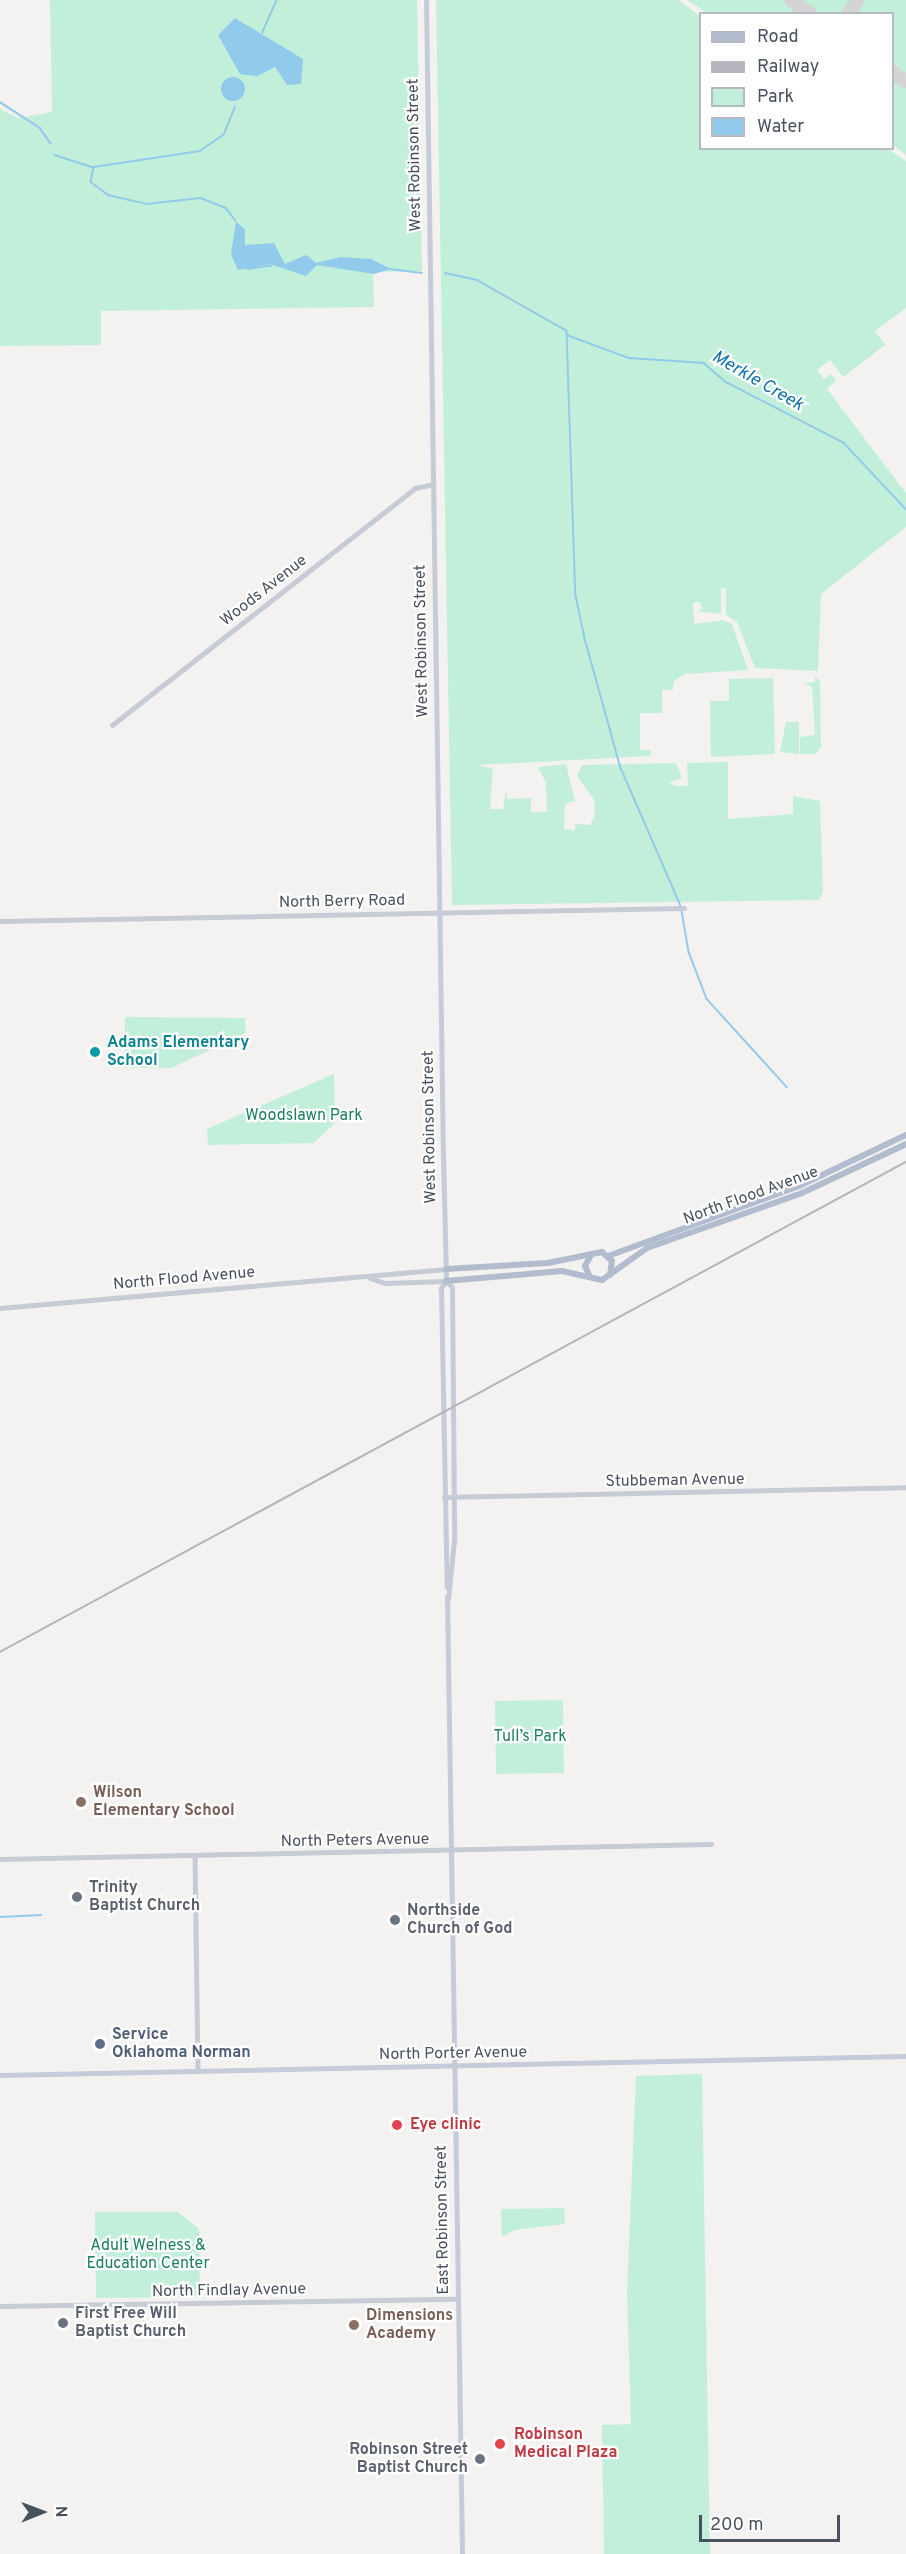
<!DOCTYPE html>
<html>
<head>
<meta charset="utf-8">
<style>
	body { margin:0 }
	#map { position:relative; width:906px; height:2554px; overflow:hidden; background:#f3f2f1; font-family:Overpass,sans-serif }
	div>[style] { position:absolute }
	.green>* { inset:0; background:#c2efda }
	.water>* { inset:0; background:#91caea }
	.round { border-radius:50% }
	.stream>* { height:1.5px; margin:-0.75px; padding:0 0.75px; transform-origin:0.75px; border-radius:0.75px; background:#91caea }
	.taxiway>* { height:14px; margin:-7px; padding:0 7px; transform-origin:7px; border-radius:7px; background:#d4d4d6 }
	.tertiary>* { height:4.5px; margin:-2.25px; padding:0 2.25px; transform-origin:2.25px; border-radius:2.25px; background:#c6cbd5 }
	.secondary>* { height:5px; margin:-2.5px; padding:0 2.5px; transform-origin:2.5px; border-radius:2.5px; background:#c5cbd9 }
	.primary>* { height:6px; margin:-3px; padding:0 3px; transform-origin:3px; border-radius:3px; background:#b2bccf }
	.rail>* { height:1.5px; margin:-0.75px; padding:0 0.75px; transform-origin:0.75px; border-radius:0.75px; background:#b4b5bb }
	.dots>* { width:16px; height:16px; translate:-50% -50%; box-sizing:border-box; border:3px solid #fff; border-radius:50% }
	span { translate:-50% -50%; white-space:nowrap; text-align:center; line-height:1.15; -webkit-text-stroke:4.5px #fff; paint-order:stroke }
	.street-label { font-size:16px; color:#49515e }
	.culture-label { font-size:16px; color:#0d838f; font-weight:700 }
	.left { translate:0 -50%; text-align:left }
	.park-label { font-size:16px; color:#1b7f5d }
	.education-label { font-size:16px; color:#785e54; font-weight:700 }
	.worship-label { font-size:16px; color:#5b616d; font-weight:700 }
	.right { translate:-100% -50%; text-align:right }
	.service-label { font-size:16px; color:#4e5e75; font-weight:700 }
	.health-label { font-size:16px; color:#be3a42; font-weight:700 }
	.water-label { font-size:18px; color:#1172aa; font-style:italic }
	.legend { position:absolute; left:699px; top:12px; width:195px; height:138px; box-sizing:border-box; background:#fff; border:2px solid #b6b9bf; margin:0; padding:8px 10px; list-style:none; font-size:18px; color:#49515e }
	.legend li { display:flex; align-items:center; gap:12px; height:30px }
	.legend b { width:30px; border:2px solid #b6b9bf }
	.north { position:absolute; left:12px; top:2482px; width:60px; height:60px; -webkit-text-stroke:4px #fff; paint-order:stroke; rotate:89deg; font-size:16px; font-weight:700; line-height:24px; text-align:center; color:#49515e }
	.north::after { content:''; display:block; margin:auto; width:21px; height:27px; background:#49515e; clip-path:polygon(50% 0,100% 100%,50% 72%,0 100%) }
	.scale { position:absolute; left:699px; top:2515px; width:141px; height:27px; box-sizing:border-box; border:3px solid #49515e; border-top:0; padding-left:8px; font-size:18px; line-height:21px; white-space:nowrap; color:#49515e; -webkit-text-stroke:4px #fff; paint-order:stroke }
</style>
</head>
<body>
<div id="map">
	<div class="green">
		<i style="clip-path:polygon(50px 0,417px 0,422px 271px,373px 272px,374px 307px,101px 311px,101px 345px,0 346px,0 109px,18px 118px,52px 112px)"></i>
		<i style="clip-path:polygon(436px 0,678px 0,700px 16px,700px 148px,888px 149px,906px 161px,906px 308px,875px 331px,885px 345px,843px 377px,830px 360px,817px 370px,824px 379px,831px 374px,836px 380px,827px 389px,906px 493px,906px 527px,821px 594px,818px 671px,755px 668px,737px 622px,726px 615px,726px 589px,721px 588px,721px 614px,697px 611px,703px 609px,699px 601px,693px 603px,694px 624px,723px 620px,732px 624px,748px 670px,685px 674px,674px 681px,673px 690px,662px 690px,662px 713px,640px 713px,640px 750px,651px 750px,650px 756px,477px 765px,493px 769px,490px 809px,503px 809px,506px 790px,507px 799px,531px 798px,531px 812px,547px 812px,546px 783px,538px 767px,566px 764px,575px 801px,565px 804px,564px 829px,575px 830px,575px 824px,590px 825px,595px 815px,594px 799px,577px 776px,582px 765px,676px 763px,682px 778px,669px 783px,677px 786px,688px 786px,687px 763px,728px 762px,728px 819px,793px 814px,793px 796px,820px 801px,823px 892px,819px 900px,452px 905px)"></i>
		<i style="clip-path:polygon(687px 0,782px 0,801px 13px,707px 13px)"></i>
		<i style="clip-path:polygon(797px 0,853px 0,843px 13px,817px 14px)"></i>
		<i style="clip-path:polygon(862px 0,906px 0,906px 76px,893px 67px,892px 14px,853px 13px)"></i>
		<i style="clip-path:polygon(893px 78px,906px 87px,906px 155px,893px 145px)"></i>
		<i style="clip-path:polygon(815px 677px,820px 681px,821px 747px,816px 754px,800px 754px,800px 737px,815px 735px,812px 687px,803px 683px,815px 682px)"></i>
		<i style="clip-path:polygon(773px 678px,775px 754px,711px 757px,710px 701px,729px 701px,729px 679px)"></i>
		<i style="clip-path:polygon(786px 722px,799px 722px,799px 754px,780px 752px)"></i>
		<i style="clip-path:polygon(125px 1017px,245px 1018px,246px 1033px,171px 1068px,124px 1068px)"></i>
		<i style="clip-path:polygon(334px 1074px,335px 1123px,314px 1143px,208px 1145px,207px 1129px)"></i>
		<i style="clip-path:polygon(563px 1700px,564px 1773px,496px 1774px,495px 1701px)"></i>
		<i style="clip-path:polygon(702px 2074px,710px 2554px,604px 2554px,602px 2425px,631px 2424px,627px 2292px,636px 2076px)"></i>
		<i style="clip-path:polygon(564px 2208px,565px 2224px,514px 2230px,502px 2237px,501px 2209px)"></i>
		<i style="clip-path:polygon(95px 2212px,178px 2212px,199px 2229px,200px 2297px,96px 2298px)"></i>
	</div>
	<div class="water">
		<i style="clip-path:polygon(235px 18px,303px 59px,301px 84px,287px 85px,275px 67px,257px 76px,240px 74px,218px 35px)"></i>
		<i class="round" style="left:221px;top:77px;width:24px;height:24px"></i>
		<i style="clip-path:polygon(236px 222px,245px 229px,245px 245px,274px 243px,285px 264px,306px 255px,316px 263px,340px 257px,371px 259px,391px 269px,374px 274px,317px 265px,306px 276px,270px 264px,238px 270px,231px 254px)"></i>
	</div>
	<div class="stream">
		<i style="left:262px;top:33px;width:35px;rotate:-66deg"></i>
		<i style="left:0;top:102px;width:48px;rotate:33deg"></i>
		<i style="left:40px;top:128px;width:19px;rotate:55deg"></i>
		<i style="left:55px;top:155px;width:40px;rotate:18deg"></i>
		<i style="left:94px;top:167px;width:15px;rotate:101deg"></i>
		<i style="left:91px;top:182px;width:21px;rotate:37deg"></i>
		<i style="left:108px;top:195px;width:39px;rotate:13deg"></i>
		<i style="left:146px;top:204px;width:55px;rotate:-6.2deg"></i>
		<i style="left:201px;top:198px;width:27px;rotate:22deg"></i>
		<i style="left:226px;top:208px;width:16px;rotate:52deg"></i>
		<i style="left:94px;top:167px;width:107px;rotate:-8.6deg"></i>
		<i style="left:200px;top:151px;width:29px;rotate:-35deg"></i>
		<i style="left:224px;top:134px;width:29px;rotate:-68deg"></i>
		<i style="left:248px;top:269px;width:24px;rotate:-9deg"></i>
		<i style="left:390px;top:269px;width:32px;rotate:7deg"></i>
		<i style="left:445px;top:273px;width:33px;rotate:12deg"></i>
		<i style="left:477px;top:280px;width:103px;rotate:29.5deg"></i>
		<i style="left:567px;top:331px;width:265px;rotate:88.1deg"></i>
		<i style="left:576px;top:596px;width:40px;rotate:78deg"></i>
		<i style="left:584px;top:635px;width:138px;rotate:74.5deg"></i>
		<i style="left:621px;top:768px;width:150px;rotate:66.5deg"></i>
		<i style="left:567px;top:335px;width:66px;rotate:20.4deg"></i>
		<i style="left:629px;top:358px;width:75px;rotate:3.8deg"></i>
		<i style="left:704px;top:363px;width:29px;rotate:41deg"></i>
		<i style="left:726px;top:382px;width:133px;rotate:27.3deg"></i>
		<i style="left:844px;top:443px;width:91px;rotate:46.8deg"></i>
		<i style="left:682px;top:911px;width:42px;rotate:80.3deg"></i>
		<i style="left:689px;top:952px;width:50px;rotate:69deg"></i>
		<i style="left:707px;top:999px;width:119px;rotate:47.7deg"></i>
		<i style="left:0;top:1917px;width:41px;rotate:-2.8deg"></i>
	</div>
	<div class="taxiway">
		<i style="left:791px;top:0;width:24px;rotate:36deg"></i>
		<i style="left:848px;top:14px;width:17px;rotate:-54deg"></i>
		<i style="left:892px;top:72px;width:17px;rotate:33deg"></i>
	</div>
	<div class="tertiary">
		<i style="left:112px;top:725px;width:385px;rotate:-38deg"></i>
		<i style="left:415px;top:488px;width:19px;rotate:-12deg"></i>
		<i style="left:0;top:921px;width:684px;rotate:-1.09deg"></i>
		<i style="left:370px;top:1278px;width:16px;rotate:18deg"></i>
		<i style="left:385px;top:1283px;width:61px;rotate:-1.9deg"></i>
		<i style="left:0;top:1308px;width:448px;rotate:-5deg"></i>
		<i style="left:444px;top:1497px;width:462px;rotate:-1.2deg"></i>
		<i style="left:195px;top:1856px;width:215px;rotate:89.2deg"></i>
		<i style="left:0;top:1859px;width:711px;rotate:-1.21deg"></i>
		<i style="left:0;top:2306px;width:458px;rotate:-0.9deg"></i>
	</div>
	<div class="secondary">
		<i style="left:426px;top:0;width:1155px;rotate:89.16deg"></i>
		<i style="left:443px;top:1155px;width:126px;rotate:88.6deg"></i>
		<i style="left:446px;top:1281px;width:8px;rotate:45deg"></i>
		<i style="left:452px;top:1287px;width:253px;rotate:89.5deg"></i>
		<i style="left:454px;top:1540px;width:59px;rotate:95.8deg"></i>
		<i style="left:446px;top:1281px;width:9px;rotate:126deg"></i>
		<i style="left:441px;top:1288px;width:299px;rotate:88.9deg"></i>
		<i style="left:447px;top:1596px;width:958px;rotate:89.1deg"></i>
		<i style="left:0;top:2075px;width:906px;rotate:-1.2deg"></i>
	</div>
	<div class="primary">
		<i style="left:608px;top:1256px;width:203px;rotate:-20.1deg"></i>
		<i style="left:799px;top:1186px;width:119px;rotate:-25.5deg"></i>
		<i style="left:446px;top:1269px;width:102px;rotate:-3.4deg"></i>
		<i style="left:548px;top:1263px;width:55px;rotate:-11.5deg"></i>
		<i style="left:602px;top:1252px;width:13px;rotate:42deg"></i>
		<i style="left:612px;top:1261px;width:14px;rotate:98deg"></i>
		<i style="left:589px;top:1275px;width:10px;rotate:-114deg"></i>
		<i style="left:585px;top:1266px;width:13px;rotate:-61deg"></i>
		<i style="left:446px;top:1281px;width:116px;rotate:-4.9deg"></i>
		<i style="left:562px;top:1271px;width:41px;rotate:12.7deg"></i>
		<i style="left:602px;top:1280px;width:55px;rotate:-35.4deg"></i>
		<i style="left:647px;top:1248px;width:164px;rotate:-19.5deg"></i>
		<i style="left:802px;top:1193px;width:115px;rotate:-25.2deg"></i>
	</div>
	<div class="rail">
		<i style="left:0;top:1652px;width:1030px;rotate:-28.41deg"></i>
	</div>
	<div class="dots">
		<i style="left:95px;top:1052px;background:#0f9aa8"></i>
		<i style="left:81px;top:1802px;background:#8d6e63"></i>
		<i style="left:77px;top:1897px;background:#6b7280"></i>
		<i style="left:395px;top:1920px;background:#6b7280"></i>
		<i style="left:100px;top:2044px;background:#5c6f8a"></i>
		<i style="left:397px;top:2125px;background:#e0444e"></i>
		<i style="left:63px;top:2323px;background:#6b7280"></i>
		<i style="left:354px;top:2325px;background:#8d6e63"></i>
		<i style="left:500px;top:2444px;background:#e0444e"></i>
		<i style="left:480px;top:2459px;background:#6b7280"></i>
	</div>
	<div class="street-label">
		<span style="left:415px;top:155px;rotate:-91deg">West Robinson Street</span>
		<span style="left:264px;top:591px;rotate:-38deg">Woods Avenue</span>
		<span style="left:422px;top:641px;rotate:-91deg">West Robinson Street</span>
		<span style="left:342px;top:902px;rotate:-1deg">North Berry Road</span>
		<span style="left:430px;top:1127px;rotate:-91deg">West Robinson Street</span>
		<span style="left:751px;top:1196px;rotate:-20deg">North Flood Avenue</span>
		<span style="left:184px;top:1279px;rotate:-5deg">North Flood Avenue</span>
		<span style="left:675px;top:1481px;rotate:-1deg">Stubbeman Avenue</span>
		<span style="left:355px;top:1841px;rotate:-1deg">North Peters Avenue</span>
		<span style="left:453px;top:2054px;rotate:-1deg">North Porter Avenue</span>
		<span style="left:443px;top:2220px;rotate:-91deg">East Robinson Street</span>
		<span style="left:229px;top:2291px;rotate:-1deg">North Findlay Avenue</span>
	</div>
	<div class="culture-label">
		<span class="left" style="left:107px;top:1052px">Adams Elementary<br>School</span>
	</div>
	<div class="park-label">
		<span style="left:304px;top:1116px">Woodslawn Park</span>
		<span style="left:530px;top:1737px">Tull’s Park</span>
		<span style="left:148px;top:2255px">Adult Welness &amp;<br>Education Center</span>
	</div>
	<div class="education-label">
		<span class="left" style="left:93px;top:1802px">Wilson<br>Elementary School</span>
		<span class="left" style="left:366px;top:2325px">Dimensions<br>Academy</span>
	</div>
	<div class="worship-label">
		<span class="left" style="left:89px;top:1897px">Trinity<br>Baptist Church</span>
		<span class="left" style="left:407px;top:1920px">Northside<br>Church of God</span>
		<span class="left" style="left:75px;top:2323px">First Free Will<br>Baptist Church</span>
		<span class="right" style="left:468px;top:2459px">Robinson Street<br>Baptist Church</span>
	</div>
	<div class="service-label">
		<span class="left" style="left:112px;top:2044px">Service<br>Oklahoma Norman</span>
	</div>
	<div class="health-label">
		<span class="left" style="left:410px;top:2125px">Eye clinic</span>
		<span class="left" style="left:514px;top:2444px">Robinson<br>Medical Plaza</span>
	</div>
	<div class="water-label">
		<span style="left:757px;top:382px;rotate:30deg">Merkle Creek</span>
	</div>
	<ul class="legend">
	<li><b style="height:8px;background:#b2bccf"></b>Road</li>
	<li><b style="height:8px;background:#b4b5bb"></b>Railway</li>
	<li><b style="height:16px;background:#c2efda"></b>Park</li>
	<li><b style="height:16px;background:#91caea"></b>Water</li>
	</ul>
	<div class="north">N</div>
	<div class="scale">200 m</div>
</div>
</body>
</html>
